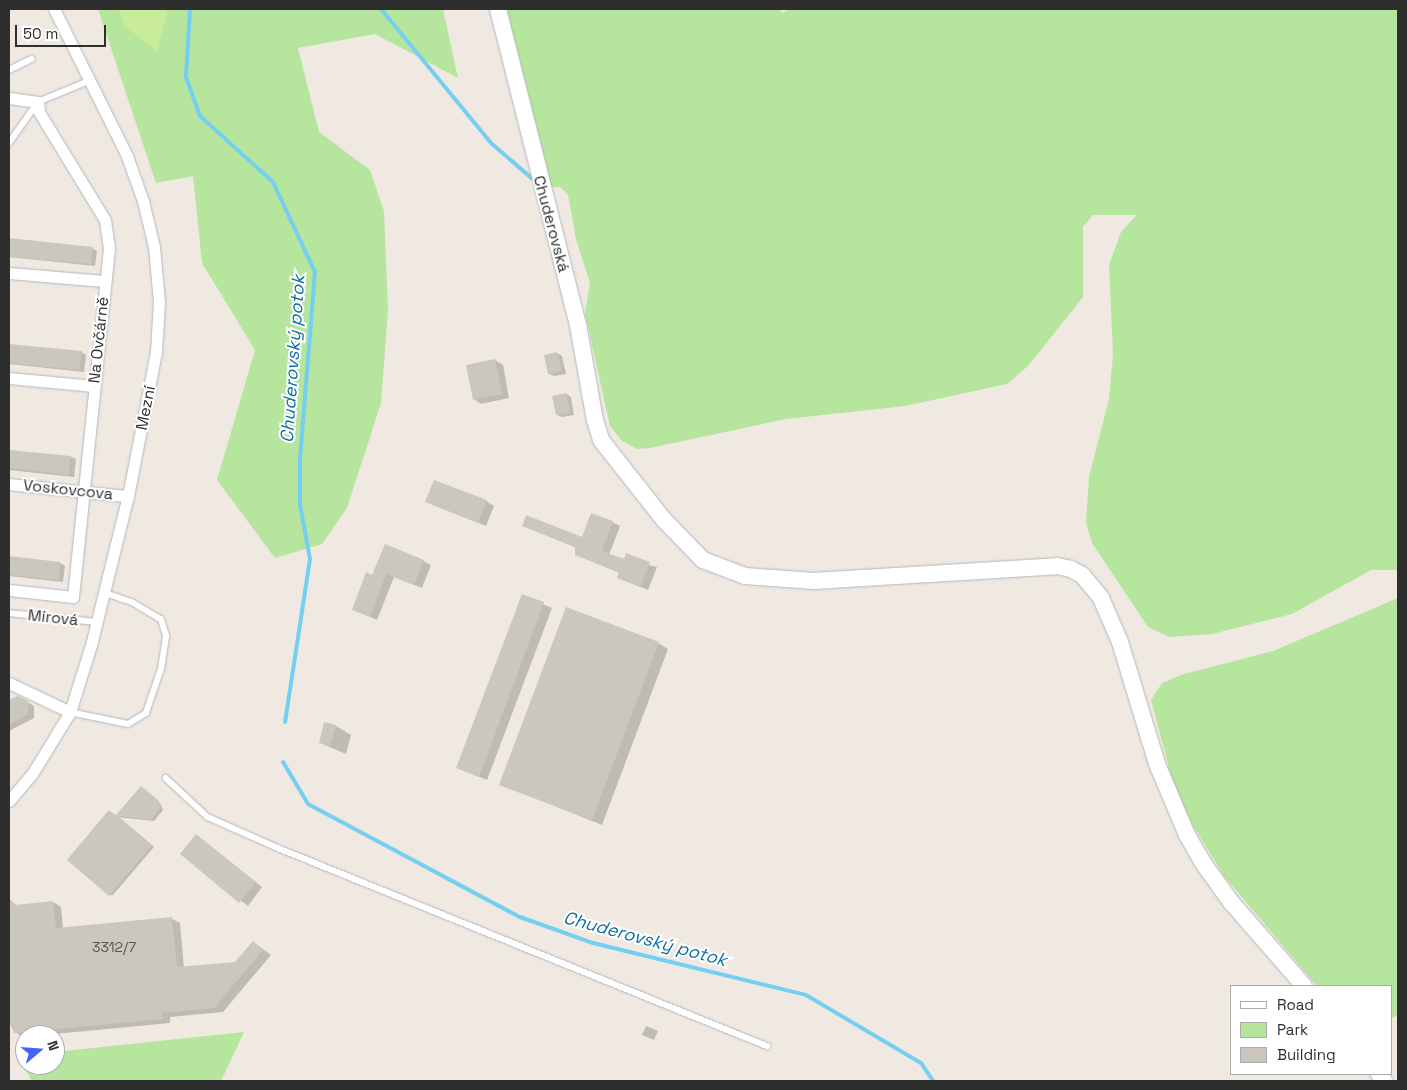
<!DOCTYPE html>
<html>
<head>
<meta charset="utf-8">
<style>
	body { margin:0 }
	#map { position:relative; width:1407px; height:1090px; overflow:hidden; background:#efe9e1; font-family:"Space Grotesk",sans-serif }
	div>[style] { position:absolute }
	.green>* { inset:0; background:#b6e59e }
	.pitch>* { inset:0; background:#c9ec9a }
	.shadow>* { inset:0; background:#0003 }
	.stream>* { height:4px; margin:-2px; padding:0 2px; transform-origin:2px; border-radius:2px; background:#75cff0 }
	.building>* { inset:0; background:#cbc7bf }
	.roads { filter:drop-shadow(0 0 1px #b4b7c1) drop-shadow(0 0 1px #b4b7c1) }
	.lane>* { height:5.5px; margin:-2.75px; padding:0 2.75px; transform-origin:2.75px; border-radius:2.75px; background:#fff }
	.street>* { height:11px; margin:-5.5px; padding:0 5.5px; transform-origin:5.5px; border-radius:5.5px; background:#fff }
	.secondary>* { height:16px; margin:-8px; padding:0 8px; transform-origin:8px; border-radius:8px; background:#fff }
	span { translate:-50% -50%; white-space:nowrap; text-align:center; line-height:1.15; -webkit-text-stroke:4px #fff; paint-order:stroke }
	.number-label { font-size:14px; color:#555452 }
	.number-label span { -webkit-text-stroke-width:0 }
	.street-label { font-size:16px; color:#2e2e2e }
	.water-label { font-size:18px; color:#0d6fa3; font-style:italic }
	.frame { position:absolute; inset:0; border:10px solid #2e2e2e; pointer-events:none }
	.legend { position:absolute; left:1230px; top:985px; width:162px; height:90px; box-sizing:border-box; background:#fff; border:1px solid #ababab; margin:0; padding:6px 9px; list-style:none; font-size:15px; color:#2e2e2e }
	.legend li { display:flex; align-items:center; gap:10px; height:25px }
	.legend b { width:25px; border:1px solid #ababab }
	.north { position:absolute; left:15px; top:1025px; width:50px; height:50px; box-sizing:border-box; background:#fff; border:1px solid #ababab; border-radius:50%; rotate:72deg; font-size:14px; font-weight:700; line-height:20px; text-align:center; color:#2e2e2e }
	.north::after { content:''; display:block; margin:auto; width:18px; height:22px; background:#4264fb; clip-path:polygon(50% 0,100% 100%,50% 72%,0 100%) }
	.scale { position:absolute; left:15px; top:25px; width:91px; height:22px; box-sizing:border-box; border:2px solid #2e2e2e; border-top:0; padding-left:6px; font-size:15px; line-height:18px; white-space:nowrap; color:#2e2e2e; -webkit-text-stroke:4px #fff; paint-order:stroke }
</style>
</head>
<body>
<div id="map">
	<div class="green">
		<i style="clip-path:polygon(98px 9px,119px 9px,126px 27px,167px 14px,165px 9px,443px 9px,458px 78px,375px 34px,298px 48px,319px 132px,370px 170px,384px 211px,388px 310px,381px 403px,347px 508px,322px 544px,275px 558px,217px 480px,255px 350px,202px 263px,193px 176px,156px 183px)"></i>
		<i style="clip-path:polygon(503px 9px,779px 9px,782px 13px,790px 9px,1398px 9px,1398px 570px,1371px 570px,1292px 614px,1212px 634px,1169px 637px,1148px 627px,1092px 543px,1086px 523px,1089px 477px,1109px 399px,1113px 355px,1109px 265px,1121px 232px,1137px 215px,1093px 215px,1083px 227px,1083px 297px,1028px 366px,1007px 384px,905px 406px,786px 419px,650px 448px,637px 449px,622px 441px,610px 426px,585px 313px,590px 283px,576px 239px,568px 195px,560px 187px,547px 187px)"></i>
		<i style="clip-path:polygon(1398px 598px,1398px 1015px,1391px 1018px,1391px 986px,1317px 986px,1224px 876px,1178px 801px,1151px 700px,1162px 683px,1184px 674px,1273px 651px)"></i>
		<i style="clip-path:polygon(244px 1032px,221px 1081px,32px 1081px,18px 1056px,25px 1056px,25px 1065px,55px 1065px,55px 1052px)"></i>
	</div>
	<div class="pitch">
		<i style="clip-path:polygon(119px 9px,165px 9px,167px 14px,157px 51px,126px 27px)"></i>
	</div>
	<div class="shadow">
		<i style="clip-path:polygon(9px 240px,92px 248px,97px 251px,95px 266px,9px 257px)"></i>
		<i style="clip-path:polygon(9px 345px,81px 352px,86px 355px,84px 372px,9px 364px)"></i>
		<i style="clip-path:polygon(557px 353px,562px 356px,566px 374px,554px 376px,549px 374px)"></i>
		<i style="clip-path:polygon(495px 360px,503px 365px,509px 398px,481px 404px,474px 399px)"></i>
		<i style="clip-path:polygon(566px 394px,571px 397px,574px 415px,562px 417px,557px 415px)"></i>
		<i style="clip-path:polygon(9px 451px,71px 457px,76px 459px,74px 477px,9px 470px)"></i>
		<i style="clip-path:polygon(486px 501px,494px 506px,486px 526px,427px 502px)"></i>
		<i style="clip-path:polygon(612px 522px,620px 526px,609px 555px,657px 567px,648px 590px,626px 581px,620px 573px,576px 555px,577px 548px,523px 526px,583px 539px)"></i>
		<i style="clip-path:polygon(9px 558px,60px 563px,65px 566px,63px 582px,9px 576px)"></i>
		<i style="clip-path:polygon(423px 561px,431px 565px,422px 588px,394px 577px,377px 620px,353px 609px,373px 576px)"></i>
		<i style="clip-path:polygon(523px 596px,552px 608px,487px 780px,458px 768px)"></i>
		<i style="clip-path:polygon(658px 643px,668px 649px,602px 825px,500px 784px)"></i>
		<i style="clip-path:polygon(18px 697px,34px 706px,34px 718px,9px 731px,9px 701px)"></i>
		<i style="clip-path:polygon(336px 726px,351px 735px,346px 754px,320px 743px)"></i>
		<i style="clip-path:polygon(144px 789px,160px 803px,163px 810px,154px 821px,117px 817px,154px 847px,112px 896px,68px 859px,109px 811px,117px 816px)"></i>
		<i style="clip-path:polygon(196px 836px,262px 887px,248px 906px,181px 854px)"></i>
		<i style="clip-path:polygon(9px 899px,17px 906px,53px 902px,61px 907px,63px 929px,172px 919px,180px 923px,184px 968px,236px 963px,253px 942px,271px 955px,223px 1012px,170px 1017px,170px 1023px,23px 1037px,15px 1032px,9px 1019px)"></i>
		<i style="clip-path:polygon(646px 1026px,658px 1031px,654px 1040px,642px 1035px)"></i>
	</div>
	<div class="stream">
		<i style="left:190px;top:9px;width:68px;rotate:93.4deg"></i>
		<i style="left:186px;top:77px;width:41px;rotate:70.3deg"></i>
		<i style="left:200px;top:116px;width:98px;rotate:42.1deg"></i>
		<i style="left:273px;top:182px;width:99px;rotate:65deg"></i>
		<i style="left:315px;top:272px;width:189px;rotate:94.6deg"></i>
		<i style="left:300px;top:460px;width:45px;rotate:90deg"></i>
		<i style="left:300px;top:505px;width:55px;rotate:79.5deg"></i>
		<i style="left:310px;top:559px;width:165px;rotate:98.7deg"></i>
		<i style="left:381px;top:9px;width:175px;rotate:50.6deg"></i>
		<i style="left:492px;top:144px;width:57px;rotate:40.7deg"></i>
		<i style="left:283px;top:762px;width:49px;rotate:59.2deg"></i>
		<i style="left:308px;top:804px;width:240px;rotate:28.1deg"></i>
		<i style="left:520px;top:917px;width:77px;rotate:19.6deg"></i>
		<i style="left:593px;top:943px;width:219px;rotate:13.7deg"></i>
		<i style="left:806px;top:995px;width:134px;rotate:30.6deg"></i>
		<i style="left:921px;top:1063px;width:22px;rotate:56deg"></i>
	</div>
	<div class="building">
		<i style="clip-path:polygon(9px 238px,93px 247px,91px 264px,9px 257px)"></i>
		<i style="clip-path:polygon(9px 344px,82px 351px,79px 370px,9px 363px)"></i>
		<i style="clip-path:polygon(557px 352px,562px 371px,548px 374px,544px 355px)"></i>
		<i style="clip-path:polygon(495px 359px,502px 394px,473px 400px,466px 365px)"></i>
		<i style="clip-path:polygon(566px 393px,570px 413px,556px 415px,552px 396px)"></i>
		<i style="clip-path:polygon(9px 450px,71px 456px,69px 475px,9px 468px)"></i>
		<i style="clip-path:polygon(434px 480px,487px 500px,478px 523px,425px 502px)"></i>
		<i style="clip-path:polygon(591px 513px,613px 521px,602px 551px,624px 559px,626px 553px,650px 562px,640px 587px,617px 578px,619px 572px,575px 555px,575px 547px,522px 526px,526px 515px,582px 537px)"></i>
		<i style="clip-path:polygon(385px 544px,424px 560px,414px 585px,386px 574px,370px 617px,352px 610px,366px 572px,372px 575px)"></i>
		<i style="clip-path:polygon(9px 556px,60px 562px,59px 580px,9px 575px)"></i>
		<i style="clip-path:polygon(522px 594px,544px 602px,479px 777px,456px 768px)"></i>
		<i style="clip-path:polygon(566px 607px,659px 642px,592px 820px,499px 785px)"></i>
		<i style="clip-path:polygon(18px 696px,28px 701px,28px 714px,9px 725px,9px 700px)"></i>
		<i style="clip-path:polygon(324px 722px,336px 725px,330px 746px,319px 743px)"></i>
		<i style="clip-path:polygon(141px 786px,158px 800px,161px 808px,151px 820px,118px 816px,152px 845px,109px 896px,67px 860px,108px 811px,116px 815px)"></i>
		<i style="clip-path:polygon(196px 834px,256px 882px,239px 903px,180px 854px)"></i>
		<i style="clip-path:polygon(9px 900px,15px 905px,53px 901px,56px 928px,172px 917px,177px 967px,235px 962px,253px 941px,263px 950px,214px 1008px,162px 1013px,163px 1019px,14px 1033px,9px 1022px)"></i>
	</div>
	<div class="roads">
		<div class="lane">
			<i style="left:9px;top:70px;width:25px;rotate:-26deg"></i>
			<i style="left:9px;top:143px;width:50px;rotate:-54.7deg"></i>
			<i style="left:38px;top:102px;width:55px;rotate:-22.4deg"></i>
			<i style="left:9px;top:613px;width:88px;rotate:5.8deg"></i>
			<i style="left:70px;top:712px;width:59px;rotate:11.7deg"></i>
			<i style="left:128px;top:724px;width:21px;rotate:-31deg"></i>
			<i style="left:146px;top:713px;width:46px;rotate:-71.2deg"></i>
			<i style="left:161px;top:669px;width:33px;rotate:-81deg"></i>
			<i style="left:166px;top:636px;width:17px;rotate:-107deg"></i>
			<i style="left:161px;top:620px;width:33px;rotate:-149deg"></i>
			<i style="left:133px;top:603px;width:31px;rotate:-161deg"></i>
			<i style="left:166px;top:778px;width:57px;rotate:42.9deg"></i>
			<i style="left:208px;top:817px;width:77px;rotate:23.9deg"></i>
			<i style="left:278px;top:848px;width:528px;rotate:22.04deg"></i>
		</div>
		<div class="street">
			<i style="left:9px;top:98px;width:29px;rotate:8deg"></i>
			<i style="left:38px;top:102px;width:10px;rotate:84deg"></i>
			<i style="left:39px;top:112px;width:127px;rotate:58.6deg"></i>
			<i style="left:105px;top:220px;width:28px;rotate:82deg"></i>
			<i style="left:109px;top:248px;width:351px;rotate:95.9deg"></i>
			<i style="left:73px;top:597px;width:64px;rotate:-173.8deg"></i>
			<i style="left:9px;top:273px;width:95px;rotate:4.8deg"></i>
			<i style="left:9px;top:378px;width:85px;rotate:5.4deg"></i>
			<i style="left:9px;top:484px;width:120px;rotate:5.8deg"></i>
			<i style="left:9px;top:683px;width:68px;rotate:25.4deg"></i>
			<i style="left:9px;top:801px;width:35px;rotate:-50deg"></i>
			<i style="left:32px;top:774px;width:73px;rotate:-58.5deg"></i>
			<i style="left:70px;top:712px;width:70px;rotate:-72.6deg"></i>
			<i style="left:91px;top:645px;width:154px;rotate:-76.1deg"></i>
			<i style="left:128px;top:496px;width:147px;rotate:-79deg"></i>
			<i style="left:156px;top:352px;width:50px;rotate:-86.6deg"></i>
			<i style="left:159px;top:302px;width:55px;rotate:-95.2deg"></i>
			<i style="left:154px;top:247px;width:47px;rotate:-103.4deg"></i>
			<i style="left:143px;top:201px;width:48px;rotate:-109.6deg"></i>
			<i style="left:127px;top:156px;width:164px;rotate:-116.4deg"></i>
		</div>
		<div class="secondary">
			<i style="left:498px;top:9px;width:326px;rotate:75.8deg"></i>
			<i style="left:578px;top:325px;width:97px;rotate:79.9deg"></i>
			<i style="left:595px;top:420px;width:21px;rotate:73deg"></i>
			<i style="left:601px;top:440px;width:102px;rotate:51.8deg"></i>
			<i style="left:664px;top:520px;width:56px;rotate:45.7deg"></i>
			<i style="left:703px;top:560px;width:45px;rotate:20.9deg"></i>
			<i style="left:745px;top:576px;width:69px;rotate:4.1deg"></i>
			<i style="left:814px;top:581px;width:243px;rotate:-3.5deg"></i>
			<i style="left:1057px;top:566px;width:14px;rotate:12deg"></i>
			<i style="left:1071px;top:569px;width:13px;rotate:29deg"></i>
			<i style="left:1082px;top:575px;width:30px;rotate:50deg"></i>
			<i style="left:1101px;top:598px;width:48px;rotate:66.6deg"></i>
			<i style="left:1120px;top:642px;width:127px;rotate:73.1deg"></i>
			<i style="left:1157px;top:764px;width:77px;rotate:67.1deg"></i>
			<i style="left:1187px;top:835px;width:32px;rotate:60deg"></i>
			<i style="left:1203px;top:863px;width:48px;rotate:54.3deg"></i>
			<i style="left:1231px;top:902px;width:111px;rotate:49deg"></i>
			<i style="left:1379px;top:1074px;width:9px;rotate:54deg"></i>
		</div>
	</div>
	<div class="number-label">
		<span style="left:114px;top:947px">3312/7</span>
	</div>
	<div class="street-label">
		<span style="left:551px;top:224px;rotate:75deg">Chuderovská</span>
		<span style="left:99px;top:340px;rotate:-84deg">Na Ovčárně</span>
		<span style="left:146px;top:408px;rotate:-79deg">Mezní</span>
		<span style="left:68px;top:490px;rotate:6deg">Voskovcova</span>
		<span style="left:53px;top:618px;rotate:6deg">Mírová</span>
	</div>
	<div class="water-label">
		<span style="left:293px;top:359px;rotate:-86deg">Chuderovský potok</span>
		<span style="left:645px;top:939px;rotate:15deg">Chuderovský potok</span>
	</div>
	<div class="frame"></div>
	<ul class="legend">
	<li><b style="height:6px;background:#fff"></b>Road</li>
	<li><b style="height:14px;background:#b6e59e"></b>Park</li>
	<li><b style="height:14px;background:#cbc7bf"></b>Building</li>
	</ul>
	<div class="north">N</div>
	<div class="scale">50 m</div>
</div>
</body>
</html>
